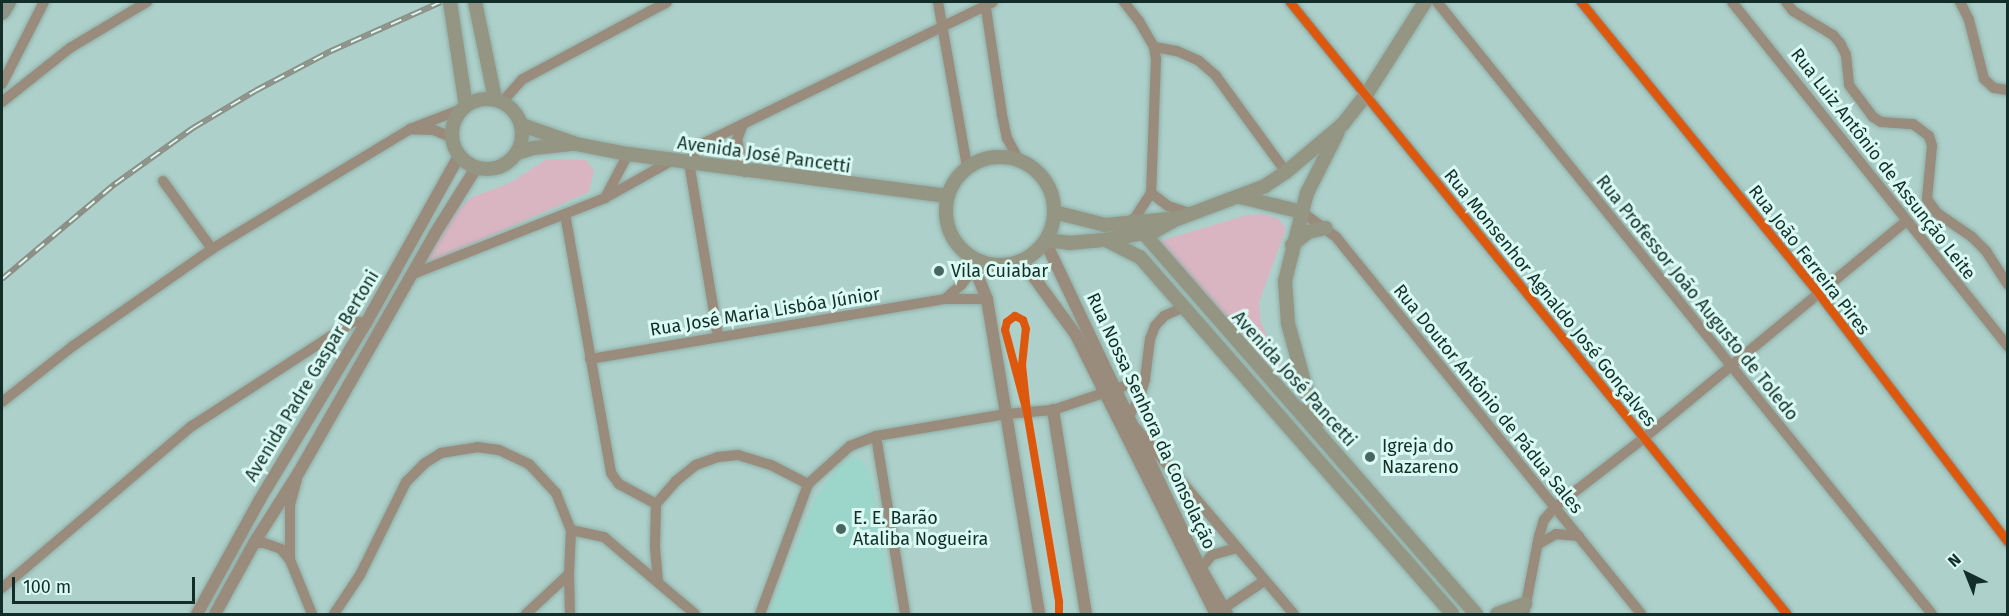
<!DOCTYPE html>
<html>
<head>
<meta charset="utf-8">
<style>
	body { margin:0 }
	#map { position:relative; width:2009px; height:616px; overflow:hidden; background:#add1ca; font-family:"Fira Sans",sans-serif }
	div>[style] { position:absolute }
	.built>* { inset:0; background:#9cd6cb }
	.green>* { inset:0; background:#d9b5c2 }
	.roads { filter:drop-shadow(0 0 2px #91aea8) drop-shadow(0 0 2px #91aea8) }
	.minor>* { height:10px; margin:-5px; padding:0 5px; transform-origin:5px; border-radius:5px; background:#998c7c }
	.tertiary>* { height:12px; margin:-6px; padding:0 6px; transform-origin:6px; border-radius:6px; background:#998c7c }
	.secondary>* { height:14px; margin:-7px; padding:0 7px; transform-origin:7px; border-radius:7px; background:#949583 }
	.secondary>.ring { margin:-7px; padding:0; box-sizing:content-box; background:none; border:14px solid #949583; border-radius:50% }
	.trunk>* { height:16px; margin:-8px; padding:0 8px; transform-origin:8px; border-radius:8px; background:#909488 }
	.rail>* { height:6px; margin-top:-3px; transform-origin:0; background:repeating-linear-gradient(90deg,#dafaf3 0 11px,#8c9086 0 22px); box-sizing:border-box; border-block:2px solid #8c9086 }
	.cycleway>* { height:8px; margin:-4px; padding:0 4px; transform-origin:4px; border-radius:4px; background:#dd570d }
	.dots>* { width:16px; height:16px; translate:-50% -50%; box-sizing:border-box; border:3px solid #dafaf3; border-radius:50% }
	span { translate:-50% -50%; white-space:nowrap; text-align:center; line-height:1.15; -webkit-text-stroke:6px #dafaf3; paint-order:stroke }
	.street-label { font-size:18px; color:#132e29 }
	.poi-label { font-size:18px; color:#132e29 }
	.left { translate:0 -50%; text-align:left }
	.frame { position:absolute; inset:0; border:3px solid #132e29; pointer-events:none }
	.north { position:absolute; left:1937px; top:544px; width:60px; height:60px; -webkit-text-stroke:4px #dafaf3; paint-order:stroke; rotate:317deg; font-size:16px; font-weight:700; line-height:24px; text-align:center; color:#132e29 }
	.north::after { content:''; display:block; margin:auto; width:21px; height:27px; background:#132e29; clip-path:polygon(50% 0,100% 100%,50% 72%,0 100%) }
	.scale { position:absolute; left:12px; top:577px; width:183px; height:27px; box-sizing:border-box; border:3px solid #132e29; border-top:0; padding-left:8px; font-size:18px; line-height:21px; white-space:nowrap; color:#132e29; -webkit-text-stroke:4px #dafaf3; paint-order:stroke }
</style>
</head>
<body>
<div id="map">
	<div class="built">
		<i style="clip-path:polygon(855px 457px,864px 462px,871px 475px,894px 614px,769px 614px,815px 498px,839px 466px)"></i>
	</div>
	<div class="green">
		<i style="clip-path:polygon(547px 159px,586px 160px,594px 170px,589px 192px,431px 262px,426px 254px,450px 217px,472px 197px,510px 183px)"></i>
		<i style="clip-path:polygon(1263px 214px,1279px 219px,1286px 229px,1259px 302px,1261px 323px,1282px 368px,1278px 375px,1273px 374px,1162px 246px,1163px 240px,1247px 215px)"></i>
	</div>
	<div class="roads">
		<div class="minor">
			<i style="left:938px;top:2px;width:168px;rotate:80deg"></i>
			<i style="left:985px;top:2px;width:114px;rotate:81.4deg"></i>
			<i style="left:1002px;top:115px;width:24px;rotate:78deg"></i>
			<i style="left:1007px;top:138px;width:24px;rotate:62deg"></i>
			<i style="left:1124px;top:2px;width:24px;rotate:52deg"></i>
			<i style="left:1139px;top:21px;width:30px;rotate:60deg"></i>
			<i style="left:1154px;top:47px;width:12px;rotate:81deg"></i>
			<i style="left:1156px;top:59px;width:134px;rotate:92.1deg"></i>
			<i style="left:1151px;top:193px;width:33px;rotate:123deg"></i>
			<i style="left:1290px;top:2px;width:788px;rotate:50.92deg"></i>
			<i style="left:1437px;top:2px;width:787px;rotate:51.03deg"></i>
			<i style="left:1581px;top:2px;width:377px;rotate:50.8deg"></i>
			<i style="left:1819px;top:294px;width:312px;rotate:52.7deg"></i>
			<i style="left:1732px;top:2px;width:442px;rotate:51.3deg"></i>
			<i style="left:1786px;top:2px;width:11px;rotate:52deg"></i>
			<i style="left:1793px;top:11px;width:47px;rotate:31deg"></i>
			<i style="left:1833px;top:35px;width:11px;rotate:49deg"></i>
			<i style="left:1840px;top:43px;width:13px;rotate:63deg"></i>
			<i style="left:1846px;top:55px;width:30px;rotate:84deg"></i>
			<i style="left:1849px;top:85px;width:40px;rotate:53deg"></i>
			<i style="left:1873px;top:117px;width:9px;rotate:32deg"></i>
			<i style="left:1881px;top:122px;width:32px;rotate:4deg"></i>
			<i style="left:1913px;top:124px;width:20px;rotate:37deg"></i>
			<i style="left:1929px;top:136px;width:10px;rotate:73deg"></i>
			<i style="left:1932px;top:146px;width:53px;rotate:95.4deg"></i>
			<i style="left:1927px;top:199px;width:17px;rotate:54deg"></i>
			<i style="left:1937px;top:213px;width:42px;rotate:34.4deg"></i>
			<i style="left:1972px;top:237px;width:20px;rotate:45deg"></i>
			<i style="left:1986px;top:251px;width:40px;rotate:57.1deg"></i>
			<i style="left:1960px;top:2px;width:20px;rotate:63deg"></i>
			<i style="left:1969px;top:20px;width:61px;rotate:75.7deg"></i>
			<i style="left:1984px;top:79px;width:13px;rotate:42deg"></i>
			<i style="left:1994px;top:88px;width:14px;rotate:8deg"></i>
			<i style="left:1154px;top:47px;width:23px;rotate:10deg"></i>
			<i style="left:1177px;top:51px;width:24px;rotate:24deg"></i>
			<i style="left:1199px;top:61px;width:23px;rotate:41deg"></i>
			<i style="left:1216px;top:76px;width:119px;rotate:53.9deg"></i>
			<i style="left:2px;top:84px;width:92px;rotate:-62.9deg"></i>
			<i style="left:2px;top:102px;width:87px;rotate:-38.5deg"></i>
			<i style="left:70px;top:48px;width:90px;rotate:-30.9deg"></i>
			<i style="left:502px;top:102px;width:31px;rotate:-48deg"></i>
			<i style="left:523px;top:79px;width:163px;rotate:-28.1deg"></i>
			<i style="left:743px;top:124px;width:17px;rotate:111deg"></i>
			<i style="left:737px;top:140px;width:33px;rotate:76deg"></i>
			<i style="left:451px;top:137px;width:18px;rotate:-158deg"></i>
			<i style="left:434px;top:130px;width:24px;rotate:-178deg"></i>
			<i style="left:410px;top:129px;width:56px;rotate:-21deg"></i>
			<i style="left:628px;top:154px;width:50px;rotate:117.6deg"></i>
			<i style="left:605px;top:198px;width:76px;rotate:-29.3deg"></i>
			<i style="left:163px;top:181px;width:84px;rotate:54.2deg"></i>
			<i style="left:1151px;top:193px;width:21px;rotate:37deg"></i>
			<i style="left:1168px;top:206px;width:25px;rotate:18deg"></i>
			<i style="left:1302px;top:212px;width:42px;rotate:36.3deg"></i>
			<i style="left:1336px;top:237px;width:485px;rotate:51deg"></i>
			<i style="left:565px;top:214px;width:263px;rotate:79.9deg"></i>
			<i style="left:611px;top:473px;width:14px;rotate:54deg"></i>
			<i style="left:619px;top:484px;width:42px;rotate:28.4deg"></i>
			<i style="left:974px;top:268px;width:21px;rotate:127deg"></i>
			<i style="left:961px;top:285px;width:21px;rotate:139deg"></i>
			<i style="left:945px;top:299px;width:42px"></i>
			<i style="left:413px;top:274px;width:206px;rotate:-21.6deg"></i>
			<i style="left:718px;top:336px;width:175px;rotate:-99.5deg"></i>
			<i style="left:689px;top:163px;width:14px;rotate:-60deg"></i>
			<i style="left:696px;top:151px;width:13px;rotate:-42deg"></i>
			<i style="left:706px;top:142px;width:319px;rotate:-26deg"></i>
			<i style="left:590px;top:359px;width:360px;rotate:-9.6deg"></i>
			<i style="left:2px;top:402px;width:90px;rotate:-38.3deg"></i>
			<i style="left:73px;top:346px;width:169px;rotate:-34.9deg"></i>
			<i style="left:212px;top:249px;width:232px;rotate:-31.2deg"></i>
			<i style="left:1129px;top:416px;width:20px;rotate:-60deg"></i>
			<i style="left:1139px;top:399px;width:21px;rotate:-73deg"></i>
			<i style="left:1145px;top:379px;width:40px;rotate:-82.9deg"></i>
			<i style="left:1150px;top:339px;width:14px;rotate:-69deg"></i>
			<i style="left:1155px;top:326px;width:13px;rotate:-48deg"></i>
			<i style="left:1164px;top:316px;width:22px;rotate:-24deg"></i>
			<i style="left:1136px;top:428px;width:244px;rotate:49.7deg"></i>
			<i style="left:876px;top:436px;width:180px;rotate:80.7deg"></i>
			<i style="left:297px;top:479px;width:27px;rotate:105deg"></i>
			<i style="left:290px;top:505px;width:55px;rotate:90deg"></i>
			<i style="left:290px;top:560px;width:58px;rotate:67.8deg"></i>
			<i style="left:571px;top:530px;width:34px;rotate:12deg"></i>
			<i style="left:604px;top:537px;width:119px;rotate:40.2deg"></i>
			<i style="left:254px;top:543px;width:10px"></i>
			<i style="left:264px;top:543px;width:18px;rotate:19deg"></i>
			<i style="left:281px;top:549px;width:14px;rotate:51deg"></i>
			<i style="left:1537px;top:545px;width:22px;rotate:-30deg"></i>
			<i style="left:1556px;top:534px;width:23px;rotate:5deg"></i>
			<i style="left:1198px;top:572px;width:22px;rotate:-51deg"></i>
			<i style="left:1212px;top:555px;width:26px;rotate:-16deg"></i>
			<i style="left:569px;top:574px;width:40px;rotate:88.6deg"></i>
			<i style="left:658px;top:582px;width:36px;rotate:-95deg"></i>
			<i style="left:655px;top:546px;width:42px;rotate:-88.6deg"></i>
			<i style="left:656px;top:504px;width:30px;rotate:-49deg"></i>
			<i style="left:676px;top:481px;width:26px;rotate:-39deg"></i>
			<i style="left:696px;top:465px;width:23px;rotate:-20deg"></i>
			<i style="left:718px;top:457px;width:20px;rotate:-6deg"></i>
			<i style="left:738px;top:455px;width:34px;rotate:17deg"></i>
			<i style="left:771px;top:465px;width:42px;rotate:27.2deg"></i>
			<i style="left:2px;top:588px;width:250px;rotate:-40.5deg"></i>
			<i style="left:192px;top:426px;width:193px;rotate:-32.9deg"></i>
			<i style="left:354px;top:321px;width:12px;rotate:9deg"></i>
			<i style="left:1218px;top:612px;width:55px;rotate:-34deg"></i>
			<i style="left:334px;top:614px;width:47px;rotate:-56.3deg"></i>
			<i style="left:360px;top:575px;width:104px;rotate:-63.7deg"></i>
			<i style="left:406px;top:482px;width:27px;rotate:-45deg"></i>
			<i style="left:425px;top:463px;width:19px;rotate:-32deg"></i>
			<i style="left:441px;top:453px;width:36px;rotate:-9deg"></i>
			<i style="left:477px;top:447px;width:22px;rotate:8deg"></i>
			<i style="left:499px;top:450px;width:33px;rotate:25deg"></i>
			<i style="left:529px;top:464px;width:40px;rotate:47deg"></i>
			<i style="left:556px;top:493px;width:40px;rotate:68deg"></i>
			<i style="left:571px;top:530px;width:44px;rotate:92.6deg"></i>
			<i style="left:569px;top:574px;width:59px;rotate:137.1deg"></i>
			<i style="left:760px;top:614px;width:139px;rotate:-69.7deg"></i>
			<i style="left:808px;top:484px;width:57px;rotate:-42.1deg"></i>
			<i style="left:850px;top:446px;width:28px;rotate:-21deg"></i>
			<i style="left:876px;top:436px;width:132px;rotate:-9.6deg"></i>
			<i style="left:1006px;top:414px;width:47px;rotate:-4.9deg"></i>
			<i style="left:1053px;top:410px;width:97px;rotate:-18.6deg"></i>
			<i style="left:1524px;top:614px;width:79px;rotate:-79.1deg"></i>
			<i style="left:1539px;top:536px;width:17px;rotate:-73deg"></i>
			<i style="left:1544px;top:520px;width:17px;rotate:-50deg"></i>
			<i style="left:1555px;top:507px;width:113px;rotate:-37.8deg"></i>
			<i style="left:1644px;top:438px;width:340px;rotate:-39.6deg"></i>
		</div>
		<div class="tertiary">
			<i style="left:1045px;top:241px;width:361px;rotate:64.6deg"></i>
			<i style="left:1200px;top:567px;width:54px;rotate:60.1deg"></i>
			<i style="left:970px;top:257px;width:45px;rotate:68deg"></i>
			<i style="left:987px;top:299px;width:319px;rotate:80.6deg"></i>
			<i style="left:1022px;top:261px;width:92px;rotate:53.9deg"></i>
			<i style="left:1076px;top:335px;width:312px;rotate:63.4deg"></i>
			<i style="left:1053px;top:410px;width:207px;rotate:80.8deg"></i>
			<i style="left:197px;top:614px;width:129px;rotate:-61.2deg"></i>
			<i style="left:259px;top:501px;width:208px;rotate:-59deg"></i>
			<i style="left:366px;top:323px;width:191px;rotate:-60.9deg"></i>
			<i style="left:215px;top:614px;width:81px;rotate:-61.2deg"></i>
			<i style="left:254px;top:543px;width:84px;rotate:-57.6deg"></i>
			<i style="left:299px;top:472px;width:273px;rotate:-60.3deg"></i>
			<i style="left:434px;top:235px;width:79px;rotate:-57.9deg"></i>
		</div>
		<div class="secondary">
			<i style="left:450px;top:2px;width:105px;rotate:81.3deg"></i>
			<i style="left:475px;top:2px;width:99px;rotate:78.3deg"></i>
			<i class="ring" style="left:452px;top:99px;width:56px;height:56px"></i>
			<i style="left:522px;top:125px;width:57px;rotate:19.4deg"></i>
			<i style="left:576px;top:144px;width:53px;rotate:10.9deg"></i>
			<i style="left:628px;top:154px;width:322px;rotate:7.5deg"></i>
			<i style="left:517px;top:153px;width:17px;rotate:-17deg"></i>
			<i style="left:533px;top:148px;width:38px;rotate:-6deg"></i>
			<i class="ring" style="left:946px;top:157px;width:94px;height:94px"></i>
			<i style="left:1240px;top:197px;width:64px;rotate:13.6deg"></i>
			<i style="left:1054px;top:212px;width:53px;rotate:14.3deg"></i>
			<i style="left:1105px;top:225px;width:75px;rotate:-5.3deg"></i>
			<i style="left:1180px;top:218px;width:91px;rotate:-20.6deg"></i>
			<i style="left:1265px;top:186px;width:25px;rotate:-34deg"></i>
			<i style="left:1286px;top:172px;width:75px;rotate:-40.1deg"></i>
			<i style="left:1343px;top:124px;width:37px;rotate:-52deg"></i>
			<i style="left:1366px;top:95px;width:110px;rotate:-57.6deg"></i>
			<i style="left:1133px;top:221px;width:522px;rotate:48.89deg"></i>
			<i style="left:1046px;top:240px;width:23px;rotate:7deg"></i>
			<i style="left:1069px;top:243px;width:37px;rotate:-5deg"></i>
			<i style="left:1106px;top:240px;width:50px;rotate:-10.4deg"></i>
			<i style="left:1155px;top:231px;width:25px;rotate:-29deg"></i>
			<i style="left:1106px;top:240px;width:38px;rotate:27deg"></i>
			<i style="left:1140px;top:257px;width:474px;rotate:48.8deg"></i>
			<i style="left:1292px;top:245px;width:21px;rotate:-39deg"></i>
			<i style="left:1308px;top:232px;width:18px;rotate:-13deg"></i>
			<i style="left:1316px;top:425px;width:106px;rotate:-105.4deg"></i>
			<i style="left:1288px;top:323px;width:42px;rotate:-94.1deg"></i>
			<i style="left:1285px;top:281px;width:91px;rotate:-76deg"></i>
			<i style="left:1307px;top:193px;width:68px;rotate:-63.1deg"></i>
			<i style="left:1497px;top:614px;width:30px;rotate:-20deg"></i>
		</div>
		<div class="trunk">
			<i style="left:2px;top:12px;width:12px;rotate:-59deg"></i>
		</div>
	</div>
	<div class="rail">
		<i style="left:2px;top:279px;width:148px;rotate:-40.1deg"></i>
		<i style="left:115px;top:184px;width:96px;rotate:-35.7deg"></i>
		<i style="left:193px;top:128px;width:72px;rotate:-30.8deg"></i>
		<i style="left:255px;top:91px;width:86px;rotate:-27.8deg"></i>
		<i style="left:331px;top:51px;width:120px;rotate:-24deg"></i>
	</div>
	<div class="cycleway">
		<i style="left:1290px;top:2px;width:788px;rotate:50.92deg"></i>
		<i style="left:1581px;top:2px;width:377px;rotate:50.8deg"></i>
		<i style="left:1819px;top:294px;width:312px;rotate:52.7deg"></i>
		<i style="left:1027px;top:412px;width:47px;rotate:-96.1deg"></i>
		<i style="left:1022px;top:365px;width:36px;rotate:-84deg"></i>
		<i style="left:1026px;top:329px;width:9px;rotate:-108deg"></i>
		<i style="left:1023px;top:320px;width:9px;rotate:-153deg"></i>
		<i style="left:1015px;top:316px;width:10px;rotate:143deg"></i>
		<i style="left:1007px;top:322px;width:8px;rotate:104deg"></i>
		<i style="left:1005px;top:330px;width:85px;rotate:75deg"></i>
		<i style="left:1027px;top:412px;width:193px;rotate:80.4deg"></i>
		<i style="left:1059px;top:602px;width:12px;rotate:90deg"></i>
	</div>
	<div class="dots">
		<i style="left:939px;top:271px;background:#496761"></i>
		<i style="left:1370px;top:457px;background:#496761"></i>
		<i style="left:841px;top:529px;background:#496761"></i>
	</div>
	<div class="street-label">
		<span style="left:764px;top:155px;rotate:8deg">Avenida José Pancetti</span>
		<span style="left:1883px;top:164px;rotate:52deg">Rua Luiz Antônio de Assunção Leite</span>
		<span style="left:1809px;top:260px;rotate:52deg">Rua João Ferreira Pires</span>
		<span style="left:1550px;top:298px;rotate:51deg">Rua Monsenhor Agnaldo José Gonçalves</span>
		<span style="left:1697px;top:298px;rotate:51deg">Rua Professor João Augusto de Toledo</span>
		<span style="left:765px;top:312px;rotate:-9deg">Rua José Maria Lisbóa Júnior</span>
		<span style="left:312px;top:376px;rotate:-59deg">Avenida Padre Gaspar Bertoni</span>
		<span style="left:1294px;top:379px;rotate:48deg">Avenida José Pancetti</span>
		<span style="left:1488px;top:399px;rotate:51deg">Rua Doutor Antônio de Pádua Sales</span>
		<span style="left:1151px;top:421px;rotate:65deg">Rua Nossa Senhora da Consolação</span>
	</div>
	<div class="poi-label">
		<span class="left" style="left:951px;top:271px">Vila Cuiabar</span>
		<span class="left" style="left:1382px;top:457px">Igreja do<br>Nazareno</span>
		<span class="left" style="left:853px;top:529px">E. E. Barão<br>Ataliba Nogueira</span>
	</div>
	<div class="frame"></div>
	<div class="north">N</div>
	<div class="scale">100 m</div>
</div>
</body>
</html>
